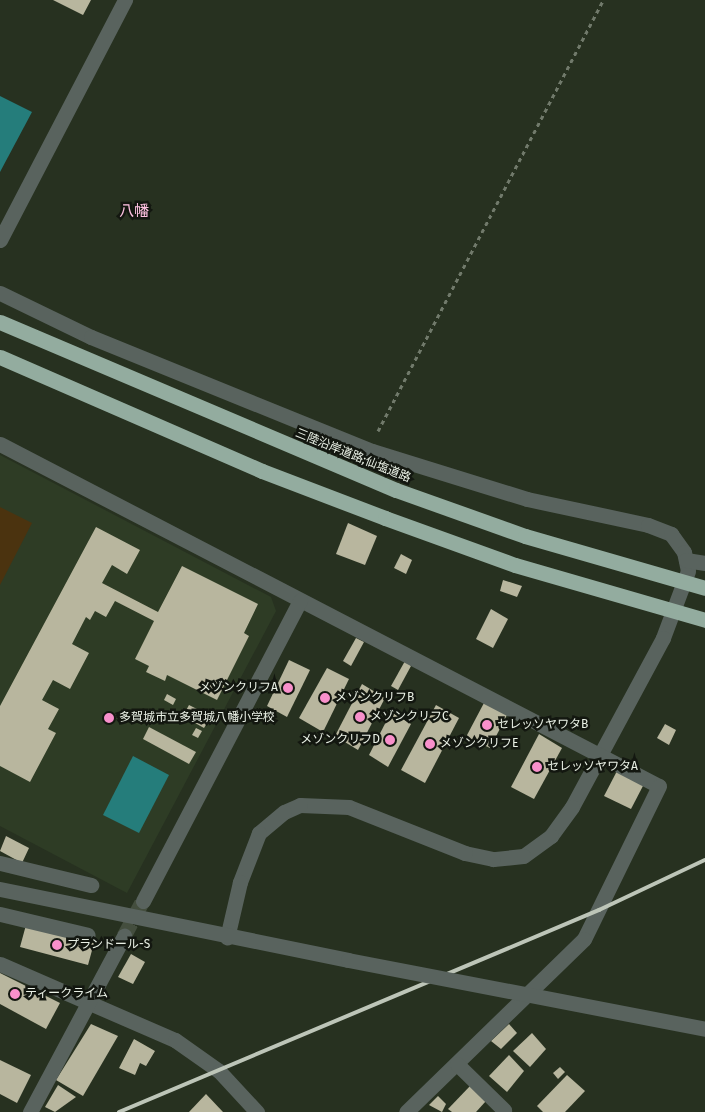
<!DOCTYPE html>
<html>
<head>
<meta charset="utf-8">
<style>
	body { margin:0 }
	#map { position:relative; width:705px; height:1112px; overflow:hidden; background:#273120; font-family:"Fira Sans","Noto Sans JP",sans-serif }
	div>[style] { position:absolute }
	.built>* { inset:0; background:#2e3c25 }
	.green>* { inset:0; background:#4b330f }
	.water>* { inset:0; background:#257d7b }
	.building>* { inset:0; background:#b8b69e }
	.minor-tunnel>* { height:15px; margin-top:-7.5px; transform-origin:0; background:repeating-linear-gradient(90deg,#444e3e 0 15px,transparent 0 23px) }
	.path>* { height:3px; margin-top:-1.5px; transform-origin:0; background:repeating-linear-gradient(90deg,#717a6b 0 4px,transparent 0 8px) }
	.minor>* { height:15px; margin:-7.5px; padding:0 7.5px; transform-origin:7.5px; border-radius:7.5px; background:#59635e }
	.rail>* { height:4px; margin:-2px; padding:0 2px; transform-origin:2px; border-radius:2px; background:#bdc5b8 }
	.minor-bridge>* { height:15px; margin:-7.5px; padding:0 7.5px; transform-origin:7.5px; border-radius:7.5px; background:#59635e }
	.highway-bridge>* { height:15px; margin:-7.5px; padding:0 7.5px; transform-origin:7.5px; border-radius:7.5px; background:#93ac9f }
	.dots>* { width:14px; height:14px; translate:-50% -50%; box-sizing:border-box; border:2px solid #131710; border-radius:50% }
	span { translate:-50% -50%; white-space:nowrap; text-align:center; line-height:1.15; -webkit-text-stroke:5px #131710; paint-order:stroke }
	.street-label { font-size:12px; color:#eaf1e6 }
	.poi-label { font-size:12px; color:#eaf1e6 }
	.right { translate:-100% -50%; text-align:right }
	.left { translate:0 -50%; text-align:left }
	.quarter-label { font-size:15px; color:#fec1e1 }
</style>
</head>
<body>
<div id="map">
	<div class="built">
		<i style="clip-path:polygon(0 455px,271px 597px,276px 611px,127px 893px,0 826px)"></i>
	</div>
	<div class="green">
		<i style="clip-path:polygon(0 507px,32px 523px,0 585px)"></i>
	</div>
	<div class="water">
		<i style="clip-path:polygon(0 96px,32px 112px,0 172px)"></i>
		<i style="clip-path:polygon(133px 756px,169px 775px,139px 833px,103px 815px)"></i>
	</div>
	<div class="building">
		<i style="clip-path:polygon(53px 0,91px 0,83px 15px)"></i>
		<i style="clip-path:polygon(348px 523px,377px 536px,365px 565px,336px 554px)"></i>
		<i style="clip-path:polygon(96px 527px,140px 550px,127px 574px,112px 565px,102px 583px,158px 612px,182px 566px,258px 604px,244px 633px,249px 636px,217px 700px,167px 675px,165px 681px,146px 672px,149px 666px,135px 659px,154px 621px,115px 601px,106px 617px,95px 611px,90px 620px,86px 617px,72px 644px,89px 653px,70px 689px,53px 680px,42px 700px,59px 709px,48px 729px,56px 733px,30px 782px,0 766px,0 706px)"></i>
		<i style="clip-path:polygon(401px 554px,412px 560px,406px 574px,394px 568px)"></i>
		<i style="clip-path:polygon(503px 580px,522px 586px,517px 597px,500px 591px)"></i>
		<i style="clip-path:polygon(491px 609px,508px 619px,493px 648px,476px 639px)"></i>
		<i style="clip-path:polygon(356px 638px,364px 642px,351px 666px,343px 661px)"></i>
		<i style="clip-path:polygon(289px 660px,310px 670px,287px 717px,267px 706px)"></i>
		<i style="clip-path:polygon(405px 661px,411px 666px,398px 690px,391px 686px)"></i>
		<i style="clip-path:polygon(327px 668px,349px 679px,323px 732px,299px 718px)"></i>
		<i style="clip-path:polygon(362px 684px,385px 698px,358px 750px,335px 736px)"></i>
		<i style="clip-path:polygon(167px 694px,176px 699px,173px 705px,164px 700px)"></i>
		<i style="clip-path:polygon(485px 701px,508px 713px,490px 748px,466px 737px)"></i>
		<i style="clip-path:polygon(189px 705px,199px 710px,192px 723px,182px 718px)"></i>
		<i style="clip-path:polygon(436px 705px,459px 718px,425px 783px,401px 770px)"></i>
		<i style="clip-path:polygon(391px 712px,411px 724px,388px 767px,369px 755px)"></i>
		<i style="clip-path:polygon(200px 713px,210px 718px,204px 728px,195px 723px)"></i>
		<i style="clip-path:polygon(665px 724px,676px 730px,669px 745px,657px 738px)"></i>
		<i style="clip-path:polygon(149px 727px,196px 752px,189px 764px,143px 739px)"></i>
		<i style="clip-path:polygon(196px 728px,202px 731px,198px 738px,192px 735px)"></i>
		<i style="clip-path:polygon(539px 734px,562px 748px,534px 799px,511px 787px)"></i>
		<i style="clip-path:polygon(617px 771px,644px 784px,631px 809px,604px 796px)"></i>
		<i style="clip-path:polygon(6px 836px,29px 848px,22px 863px,0 851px)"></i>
		<i style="clip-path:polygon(26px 925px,94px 943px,88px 965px,20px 947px)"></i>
		<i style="clip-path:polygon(131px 954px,145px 962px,133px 984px,118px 977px)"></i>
		<i style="clip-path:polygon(0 973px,60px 1003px,46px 1029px,0 1004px)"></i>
		<i style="clip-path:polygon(91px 1024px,118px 1036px,83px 1096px,56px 1080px)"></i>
		<i style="clip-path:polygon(509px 1024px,517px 1033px,501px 1049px,491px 1041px)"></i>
		<i style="clip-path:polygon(532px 1033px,546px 1049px,530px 1067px,513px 1051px)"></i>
		<i style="clip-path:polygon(134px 1039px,155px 1051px,146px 1066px,140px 1063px,135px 1075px,119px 1068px)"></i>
		<i style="clip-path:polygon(509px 1055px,524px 1071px,507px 1092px,489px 1076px)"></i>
		<i style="clip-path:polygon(0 1060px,31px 1075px,17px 1103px,0 1094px)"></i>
		<i style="clip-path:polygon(560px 1067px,565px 1072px,558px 1079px,553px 1073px)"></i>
		<i style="clip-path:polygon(567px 1075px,585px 1091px,565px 1112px,543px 1112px,537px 1106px)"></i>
		<i style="clip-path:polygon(58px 1085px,76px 1097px,55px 1112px,45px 1107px)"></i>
		<i style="clip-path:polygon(471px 1085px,486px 1101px,476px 1112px,452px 1112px,448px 1109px)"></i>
		<i style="clip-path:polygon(206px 1094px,223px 1112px,189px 1112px)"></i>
		<i style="clip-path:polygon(438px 1096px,446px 1104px,442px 1112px,429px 1105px)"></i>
	</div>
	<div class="minor-tunnel">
		<i style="left:124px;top:936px;width:40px;rotate:-62deg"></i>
	</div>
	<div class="path">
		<i style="left:378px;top:431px;width:486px;rotate:-62.4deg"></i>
	</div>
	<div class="minor">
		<i style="left:0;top:240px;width:271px;rotate:-62.5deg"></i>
		<i style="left:0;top:293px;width:101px;rotate:25.8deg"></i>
		<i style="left:91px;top:337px;width:303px;rotate:22.1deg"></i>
		<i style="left:372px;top:451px;width:162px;rotate:17.2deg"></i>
		<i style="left:527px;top:499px;width:124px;rotate:12.1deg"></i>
		<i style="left:648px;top:525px;width:25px;rotate:21deg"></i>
		<i style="left:671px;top:534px;width:22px;rotate:54deg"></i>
		<i style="left:684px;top:552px;width:19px;rotate:78deg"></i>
		<i style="left:688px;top:571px;width:72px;rotate:110.5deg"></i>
		<i style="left:663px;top:638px;width:192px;rotate:118.3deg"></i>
		<i style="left:572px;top:807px;width:36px;rotate:126deg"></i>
		<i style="left:551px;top:836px;width:34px;rotate:144deg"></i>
		<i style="left:523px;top:856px;width:30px;rotate:174deg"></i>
		<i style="left:493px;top:859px;width:29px;rotate:-168deg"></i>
		<i style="left:465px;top:853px;width:125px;rotate:-158.4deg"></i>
		<i style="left:349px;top:807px;width:49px;rotate:-177.7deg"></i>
		<i style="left:300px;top:805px;width:17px;rotate:156deg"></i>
		<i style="left:284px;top:812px;width:33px;rotate:140deg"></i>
		<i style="left:259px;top:833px;width:53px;rotate:111.2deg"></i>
		<i style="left:240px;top:882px;width:57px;rotate:103.1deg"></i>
		<i style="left:0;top:444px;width:742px;rotate:27.43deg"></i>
		<i style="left:659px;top:786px;width:170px;rotate:116.1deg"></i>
		<i style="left:584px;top:939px;width:248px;rotate:135.8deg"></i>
		<i style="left:686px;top:560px;width:19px;rotate:9deg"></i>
		<i style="left:0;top:863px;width:94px;rotate:13.6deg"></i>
		<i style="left:0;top:889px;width:355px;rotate:11.5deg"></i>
		<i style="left:143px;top:901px;width:339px;rotate:-62.4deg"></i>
		<i style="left:0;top:914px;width:90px;rotate:13.4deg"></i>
		<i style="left:0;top:964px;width:191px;rotate:23.5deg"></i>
		<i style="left:175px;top:1040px;width:54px;rotate:35.2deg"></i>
		<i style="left:219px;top:1071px;width:56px;rotate:47.2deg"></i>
		<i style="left:457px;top:1064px;width:66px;rotate:44.4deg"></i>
		<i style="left:30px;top:1112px;width:200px;rotate:-61.9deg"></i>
	</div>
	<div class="rail">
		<i style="left:119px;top:1112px;width:521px;rotate:-22.82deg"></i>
		<i style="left:599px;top:910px;width:117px;rotate:-25.3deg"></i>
	</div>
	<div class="minor-bridge">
		<i style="left:348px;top:960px;width:364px;rotate:10.9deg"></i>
	</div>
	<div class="highway-bridge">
		<i style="left:0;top:322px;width:430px;rotate:23deg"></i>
		<i style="left:396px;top:490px;width:137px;rotate:19.6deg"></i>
		<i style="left:525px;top:536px;width:187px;rotate:16.1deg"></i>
		<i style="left:0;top:357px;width:286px;rotate:23.5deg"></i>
		<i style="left:262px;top:471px;width:132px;rotate:20.9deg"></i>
		<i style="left:385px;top:518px;width:138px;rotate:19.9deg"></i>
		<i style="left:515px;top:565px;width:198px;rotate:16.1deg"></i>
	</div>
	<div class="dots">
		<i style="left:288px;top:688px;background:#f890cb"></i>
		<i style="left:325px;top:698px;background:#f890cb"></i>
		<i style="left:360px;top:717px;background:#f890cb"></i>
		<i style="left:109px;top:718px;background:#f890cb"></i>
		<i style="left:487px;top:725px;background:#f890cb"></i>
		<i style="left:390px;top:740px;background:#f890cb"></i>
		<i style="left:430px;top:744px;background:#f890cb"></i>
		<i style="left:537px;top:767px;background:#f890cb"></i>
		<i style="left:57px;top:945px;background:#f890cb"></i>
		<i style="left:15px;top:994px;background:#f890cb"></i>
	</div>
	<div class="street-label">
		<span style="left:353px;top:456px;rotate:22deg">三陸沿岸道路;仙塩道路</span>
	</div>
	<div class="poi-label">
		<span class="right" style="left:278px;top:688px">メゾンクリフA</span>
		<span class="left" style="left:335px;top:698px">メゾンクリフB</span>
		<span class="left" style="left:370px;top:717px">メゾンクリフC</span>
		<span class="left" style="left:119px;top:718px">多賀城市立多賀城八幡小学校</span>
		<span class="left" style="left:497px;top:725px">セレッソヤワタB</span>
		<span class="right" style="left:380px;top:740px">メゾンクリフD</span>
		<span class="left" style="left:440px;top:744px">メゾンクリフE</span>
		<span class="left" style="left:547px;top:767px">セレッソヤワタA</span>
		<span class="left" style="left:67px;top:945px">プランドール-S</span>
		<span class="left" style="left:25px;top:994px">ティークライム</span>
	</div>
	<div class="quarter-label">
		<span style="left:134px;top:212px">八幡</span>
	</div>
</div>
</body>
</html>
